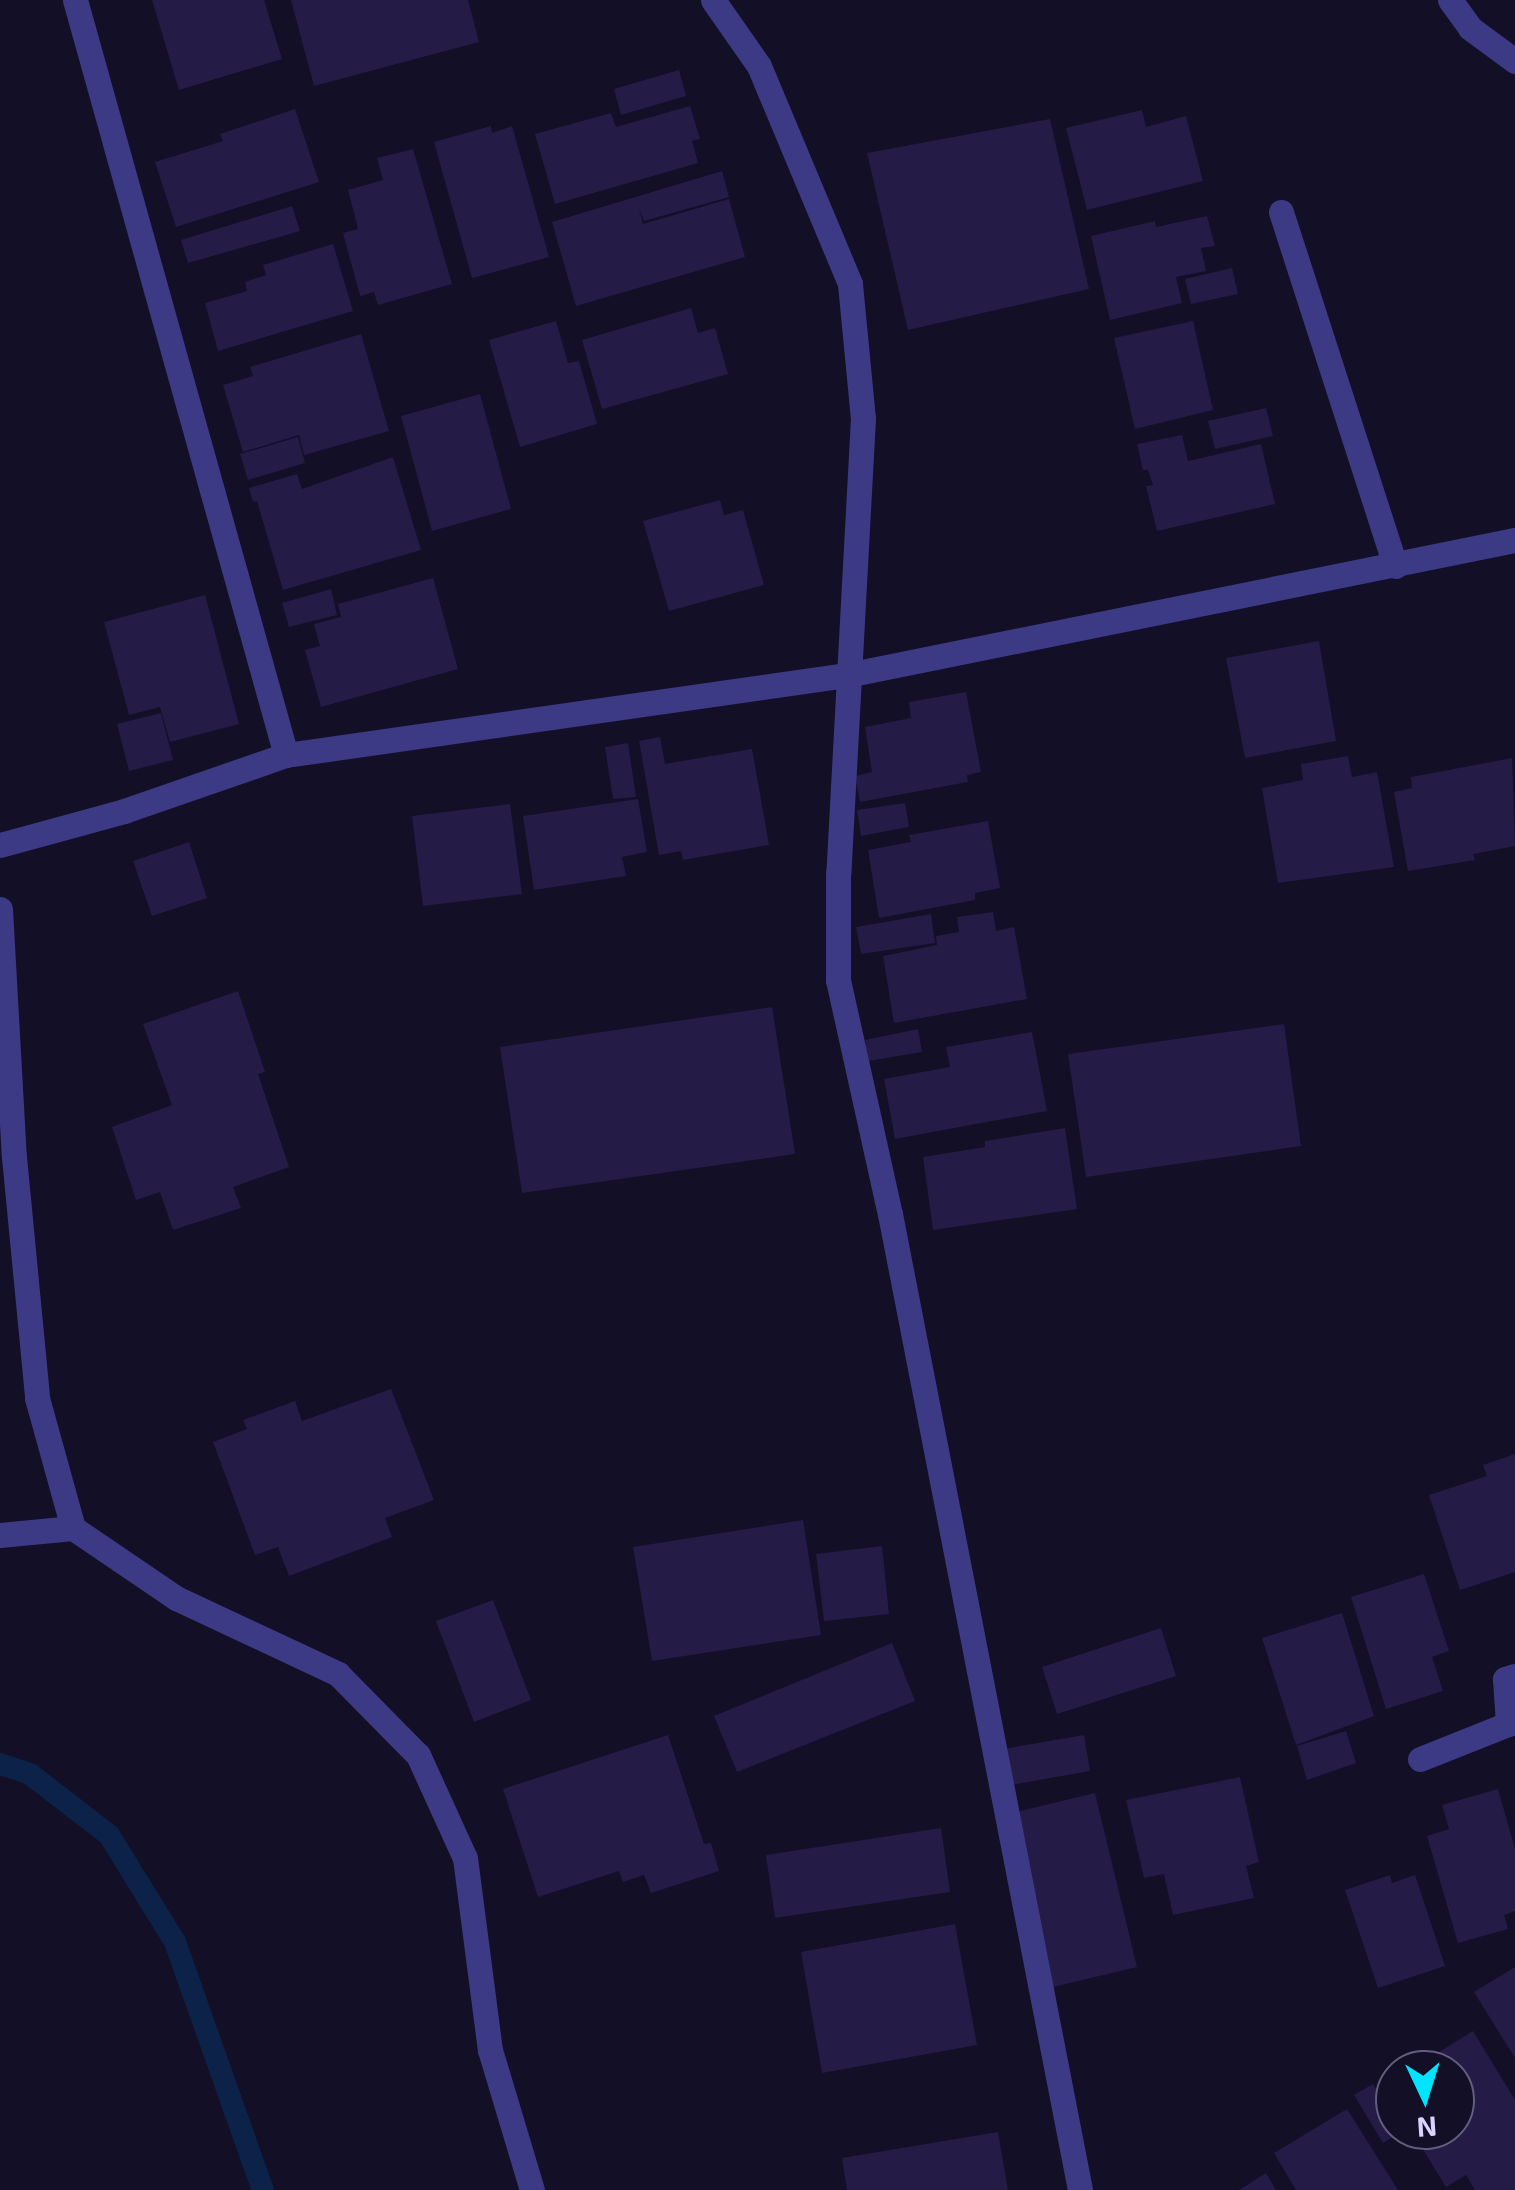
<!DOCTYPE html>
<html>
<head>
<meta charset="utf-8">
<style>
	body { margin:0 }
	#map { position:relative; width:1515px; height:2190px; overflow:hidden; background:#130f26; font-family:"Exo 2",sans-serif }
	div>[style] { position:absolute }
	.stream>* { height:22px; margin:-11px; padding:0 11px; transform-origin:11px; border-radius:11px; background:#0c2248 }
	.building>* { inset:0; background:#241b47 }
	.minor>* { height:25px; margin:-12.5px; padding:0 12.5px; transform-origin:12.5px; border-radius:12.5px; background:#3d3a85 }
	.tertiary>* { height:25px; margin:-12.5px; padding:0 12.5px; transform-origin:12.5px; border-radius:12.5px; background:#3d3a85 }
	span { translate:-50% -50%; white-space:nowrap; text-align:center; line-height:1.15; -webkit-text-stroke:8px #130f26; paint-order:stroke }
	.north { position:absolute; left:1375px; top:2050px; width:100px; height:100px; box-sizing:border-box; background:#130f26; border:2px solid #625e7d; border-radius:50%; rotate:176deg; font-size:28px; font-weight:700; line-height:40px; text-align:center; color:#d9d4ff }
	.north::after { content:''; display:block; margin:auto; width:35px; height:45px; background:#00e5ff; clip-path:polygon(50% 0,100% 100%,50% 72%,0 100%) }
</style>
</head>
<body>
<div id="map">
	<div class="stream">
		<i style="left:0;top:1764px;width:32px;rotate:18deg"></i>
		<i style="left:30px;top:1774px;width:100px;rotate:37.7deg"></i>
		<i style="left:109px;top:1835px;width:126px;rotate:58.3deg"></i>
		<i style="left:175px;top:1942px;width:263px;rotate:70.5deg"></i>
	</div>
	<div class="building">
		<i style="clip-path:polygon(152px 0,264px 0,282px 59px,179px 90px)"></i>
		<i style="clip-path:polygon(291px 0,468px 0,479px 42px,314px 86px)"></i>
		<i style="clip-path:polygon(679px 70px,686px 96px,621px 115px,614px 89px)"></i>
		<i style="clip-path:polygon(690px 106px,700px 139px,692px 141px,698px 163px,555px 204px,535px 134px,611px 113px,616px 127px)"></i>
		<i style="clip-path:polygon(295px 109px,319px 182px,176px 227px,155px 162px,223px 141px,220px 134px)"></i>
		<i style="clip-path:polygon(1142px 110px,1146px 127px,1186px 116px,1203px 181px,1087px 210px,1066px 128px)"></i>
		<i style="clip-path:polygon(1050px 119px,1089px 289px,908px 330px,867px 153px)"></i>
		<i style="clip-path:polygon(491px 126px,492px 133px,512px 126px,549px 257px,472px 278px,434px 142px)"></i>
		<i style="clip-path:polygon(413px 149px,452px 284px,378px 305px,374px 292px,360px 296px,343px 233px,358px 229px,348px 190px,383px 180px,377px 158px)"></i>
		<i style="clip-path:polygon(722px 171px,729px 197px,644px 221px,639px 209px,643px 224px,729px 199px,745px 257px,576px 306px,552px 222px)"></i>
		<i style="clip-path:polygon(292px 206px,300px 231px,188px 263px,181px 240px)"></i>
		<i style="clip-path:polygon(1207px 216px,1215px 246px,1201px 248px,1206px 271px,1176px 277px,1182px 303px,1110px 320px,1091px 236px,1155px 221px,1156px 227px)"></i>
		<i style="clip-path:polygon(333px 244px,353px 311px,218px 351px,205px 303px,247px 291px,245px 282px,266px 275px,263px 265px)"></i>
		<i style="clip-path:polygon(1232px 268px,1238px 294px,1191px 304px,1185px 279px)"></i>
		<i style="clip-path:polygon(691px 308px,698px 333px,715px 328px,728px 374px,602px 409px,582px 340px)"></i>
		<i style="clip-path:polygon(556px 321px,568px 363px,579px 361px,597px 424px,520px 447px,489px 340px)"></i>
		<i style="clip-path:polygon(1193px 321px,1213px 410px,1135px 429px,1114px 338px)"></i>
		<i style="clip-path:polygon(361px 334px,389px 431px,304px 455px,299px 435px,243px 452px,223px 385px,253px 376px,250px 367px)"></i>
		<i style="clip-path:polygon(480px 394px,511px 509px,432px 531px,401px 416px)"></i>
		<i style="clip-path:polygon(1266px 408px,1273px 436px,1215px 449px,1208px 421px)"></i>
		<i style="clip-path:polygon(1182px 435px,1188px 461px,1261px 444px,1275px 504px,1157px 531px,1146px 486px,1153px 485px,1148px 470px,1143px 470px,1137px 444px)"></i>
		<i style="clip-path:polygon(298px 437px,305px 463px,248px 480px,240px 454px)"></i>
		<i style="clip-path:polygon(393px 457px,421px 550px,283px 590px,257px 501px,253px 502px,249px 488px,297px 474px,302px 489px)"></i>
		<i style="clip-path:polygon(720px 500px,724px 515px,743px 510px,764px 585px,669px 611px,643px 521px)"></i>
		<i style="clip-path:polygon(433px 578px,458px 669px,321px 707px,305px 650px,320px 646px,314px 624px,341px 617px,338px 604px)"></i>
		<i style="clip-path:polygon(331px 589px,337px 615px,289px 627px,282px 603px)"></i>
		<i style="clip-path:polygon(205px 595px,239px 724px,170px 742px,160px 707px,129px 715px,104px 622px)"></i>
		<i style="clip-path:polygon(1319px 641px,1336px 741px,1245px 758px,1226px 658px)"></i>
		<i style="clip-path:polygon(966px 692px,981px 772px,967px 775px,968px 782px,860px 802px,855px 776px,872px 772px,865px 727px,911px 718px,909px 702px)"></i>
		<i style="clip-path:polygon(161px 713px,173px 760px,129px 771px,117px 724px)"></i>
		<i style="clip-path:polygon(660px 737px,665px 764px,752px 749px,769px 845px,683px 860px,681px 851px,659px 855px,639px 741px)"></i>
		<i style="clip-path:polygon(628px 743px,636px 797px,613px 799px,605px 747px)"></i>
		<i style="clip-path:polygon(1348px 756px,1352px 777px,1377px 772px,1394px 867px,1278px 883px,1262px 788px,1303px 780px,1301px 764px)"></i>
		<i style="clip-path:polygon(1512px 758px,1515px 846px,1473px 854px,1475px 860px,1408px 871px,1394px 792px,1412px 788px,1411px 777px)"></i>
		<i style="clip-path:polygon(638px 799px,647px 852px,622px 857px,626px 876px,534px 890px,523px 816px)"></i>
		<i style="clip-path:polygon(905px 803px,909px 827px,861px 836px,857px 810px)"></i>
		<i style="clip-path:polygon(510px 804px,522px 894px,423px 906px,412px 816px)"></i>
		<i style="clip-path:polygon(988px 821px,1000px 888px,975px 893px,975px 900px,879px 918px,868px 850px,911px 842px,909px 835px)"></i>
		<i style="clip-path:polygon(189px 842px,207px 898px,152px 916px,133px 861px)"></i>
		<i style="clip-path:polygon(993px 912px,996px 931px,1014px 927px,1027px 999px,894px 1023px,883px 956px,937px 945px,936px 936px,959px 932px,957px 917px)"></i>
		<i style="clip-path:polygon(931px 914px,935px 943px,861px 954px,856px 927px)"></i>
		<i style="clip-path:polygon(238px 991px,265px 1072px,258px 1074px,289px 1167px,233px 1187px,241px 1208px,173px 1230px,160px 1192px,136px 1200px,112px 1127px,172px 1105px,143px 1024px)"></i>
		<i style="clip-path:polygon(772px 1007px,795px 1154px,522px 1193px,500px 1047px)"></i>
		<i style="clip-path:polygon(1284px 1024px,1301px 1146px,1086px 1177px,1068px 1054px)"></i>
		<i style="clip-path:polygon(918px 1029px,922px 1052px,868px 1061px,865px 1040px)"></i>
		<i style="clip-path:polygon(1032px 1032px,1047px 1111px,895px 1139px,884px 1079px,950px 1067px,946px 1047px)"></i>
		<i style="clip-path:polygon(1065px 1128px,1077px 1209px,933px 1230px,923px 1157px,985px 1147px,985px 1141px)"></i>
		<i style="clip-path:polygon(391px 1389px,434px 1500px,385px 1518px,392px 1537px,289px 1576px,278px 1547px,255px 1555px,213px 1442px,247px 1429px,243px 1420px,295px 1401px,302px 1421px)"></i>
		<i style="clip-path:polygon(1515px 1454px,1515px 1572px,1460px 1590px,1429px 1495px,1487px 1476px,1483px 1465px)"></i>
		<i style="clip-path:polygon(803px 1520px,821px 1635px,652px 1661px,633px 1547px)"></i>
		<i style="clip-path:polygon(882px 1546px,889px 1614px,824px 1621px,816px 1554px)"></i>
		<i style="clip-path:polygon(1424px 1574px,1449px 1651px,1432px 1657px,1443px 1691px,1386px 1709px,1351px 1597px)"></i>
		<i style="clip-path:polygon(493px 1600px,531px 1700px,474px 1722px,436px 1621px)"></i>
		<i style="clip-path:polygon(1342px 1613px,1374px 1716px,1296px 1745px,1262px 1638px)"></i>
		<i style="clip-path:polygon(1161px 1628px,1176px 1676px,1057px 1714px,1042px 1667px)"></i>
		<i style="clip-path:polygon(892px 1643px,915px 1701px,737px 1772px,714px 1716px)"></i>
		<i style="clip-path:polygon(1346px 1731px,1356px 1763px,1307px 1780px,1297px 1746px)"></i>
		<i style="clip-path:polygon(668px 1735px,704px 1844px,711px 1843px,719px 1871px,651px 1893px,644px 1875px,623px 1882px,619px 1871px,538px 1897px,503px 1789px)"></i>
		<i style="clip-path:polygon(1084px 1735px,1090px 1771px,1005px 1786px,998px 1750px)"></i>
		<i style="clip-path:polygon(1240px 1777px,1259px 1862px,1246px 1866px,1254px 1898px,1173px 1915px,1164px 1874px,1144px 1878px,1126px 1800px)"></i>
		<i style="clip-path:polygon(1498px 1789px,1515px 1849px,1515px 1911px,1504px 1915px,1508px 1929px,1458px 1943px,1427px 1836px,1449px 1829px,1442px 1805px)"></i>
		<i style="clip-path:polygon(1095px 1793px,1137px 1967px,1053px 1987px,1016px 1812px)"></i>
		<i style="clip-path:polygon(941px 1828px,950px 1892px,775px 1918px,766px 1855px)"></i>
		<i style="clip-path:polygon(1390px 1875px,1392px 1883px,1415px 1875px,1445px 1966px,1378px 1988px,1345px 1890px)"></i>
		<i style="clip-path:polygon(955px 1924px,977px 2045px,822px 2073px,801px 1952px)"></i>
		<i style="clip-path:polygon(1515px 1967px,1515px 2058px,1474px 1992px)"></i>
		<i style="clip-path:polygon(1473px 2031px,1515px 2100px,1515px 2190px,1475px 2190px,1466px 2175px,1446px 2187px,1411px 2130px,1455px 2130px,1455px 2070px,1410px 2070px)"></i>
		<i style="clip-path:polygon(1373px 2084px,1395px 2120px,1395px 2130px,1404px 2130px,1383px 2143px,1354px 2095px)"></i>
		<i style="clip-path:polygon(1347px 2109px,1398px 2190px,1296px 2190px,1274px 2153px)"></i>
		<i style="clip-path:polygon(998px 2132px,1008px 2190px,847px 2190px,842px 2158px)"></i>
		<i style="clip-path:polygon(1266px 2173px,1276px 2190px,1239px 2190px)"></i>
	</div>
	<div class="minor">
		<i style="left:75px;top:0;width:784px;rotate:74.39deg"></i>
		<i style="left:713px;top:0;width:80px;rotate:55.1deg"></i>
		<i style="left:759px;top:66px;width:236px;rotate:67.3deg"></i>
		<i style="left:850px;top:284px;width:135px;rotate:84.5deg"></i>
		<i style="left:863px;top:418px;width:456px;rotate:93.1deg"></i>
		<i style="left:838px;top:873px;width:107px;rotate:90deg"></i>
		<i style="left:838px;top:980px;width:240px;rotate:77.5deg"></i>
		<i style="left:890px;top:1214px;width:994px;rotate:78.98deg"></i>
		<i style="left:1450px;top:0;width:34px;rotate:54deg"></i>
		<i style="left:1470px;top:28px;width:56px;rotate:36.3deg"></i>
		<i style="left:1281px;top:212px;width:372px;rotate:72.1deg"></i>
		<i style="left:0;top:845px;width:129px;rotate:-15.3deg"></i>
		<i style="left:124px;top:811px;width:171px;rotate:-19.1deg"></i>
		<i style="left:286px;top:755px;width:567px;rotate:-8.12deg"></i>
		<i style="left:847px;top:675px;width:682px;rotate:-11.43deg"></i>
		<i style="left:0;top:909px;width:248px;rotate:86.8deg"></i>
		<i style="left:14px;top:1157px;width:242px;rotate:84.5deg"></i>
		<i style="left:37px;top:1398px;width:135px;rotate:74.5deg"></i>
		<i style="left:73px;top:1528px;width:125px;rotate:34.2deg"></i>
		<i style="left:176px;top:1598px;width:179px;rotate:25.1deg"></i>
		<i style="left:338px;top:1674px;width:114px;rotate:45.4deg"></i>
		<i style="left:418px;top:1755px;width:113px;rotate:65.5deg"></i>
		<i style="left:465px;top:1858px;width:194px;rotate:82.6deg"></i>
		<i style="left:490px;top:2050px;width:146px;rotate:73.3deg"></i>
		<i style="left:1420px;top:1759px;width:95px;rotate:-21.7deg"></i>
		<i style="left:1508px;top:1724px;width:45px;rotate:-93.8deg"></i>
		<i style="left:1505px;top:1679px;width:10px;rotate:-17deg"></i>
	</div>
	<div class="tertiary">
		<i style="left:0;top:1535px;width:73px;rotate:-5.5deg"></i>
	</div>
	<div class="north">N</div>
</div>
</body>
</html>
